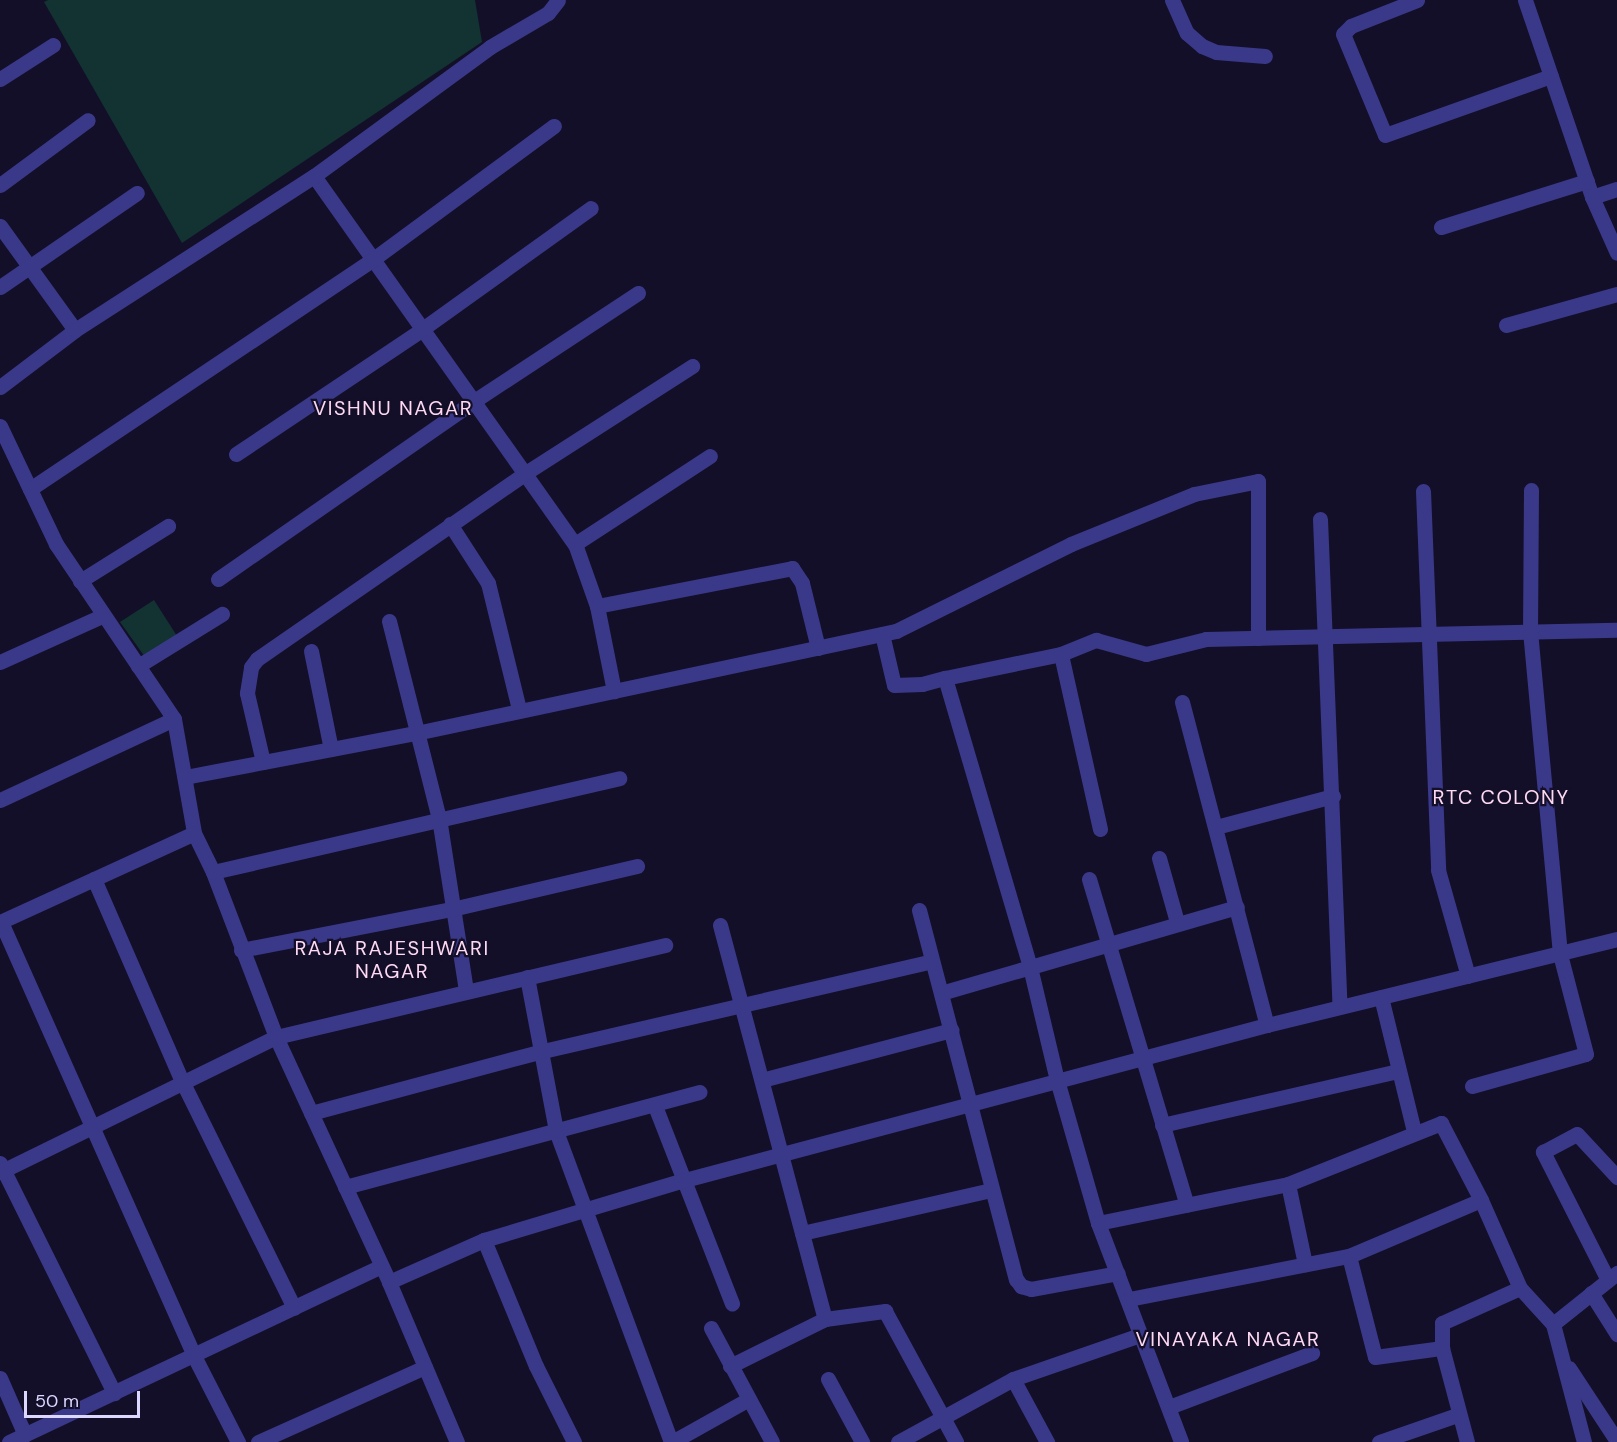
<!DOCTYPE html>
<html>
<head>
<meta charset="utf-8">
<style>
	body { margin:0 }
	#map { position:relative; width:1617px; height:1442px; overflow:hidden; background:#130f29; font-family:"DM Sans",sans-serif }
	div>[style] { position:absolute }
	.green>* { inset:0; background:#123331 }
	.minor>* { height:15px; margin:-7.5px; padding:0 7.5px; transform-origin:7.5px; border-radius:7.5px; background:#3a3989 }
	span { translate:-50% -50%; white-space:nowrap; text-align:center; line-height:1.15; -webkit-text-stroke:4.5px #130f29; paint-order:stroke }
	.neighbourhood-label { font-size:20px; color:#ffd9f2; letter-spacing:1.5px }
	.scale { position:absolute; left:24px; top:1391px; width:116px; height:27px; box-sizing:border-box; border:3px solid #dbd7ff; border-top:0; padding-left:8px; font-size:18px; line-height:21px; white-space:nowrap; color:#dbd7ff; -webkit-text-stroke:4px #130f29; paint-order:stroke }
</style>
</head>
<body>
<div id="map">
	<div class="green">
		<i style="clip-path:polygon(48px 0,475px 0,482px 42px,182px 243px,44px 2px)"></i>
		<i style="clip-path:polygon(154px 600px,177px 636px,145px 657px,120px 622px)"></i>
	</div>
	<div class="minor">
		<i style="left:1172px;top:0;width:36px;rotate:66deg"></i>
		<i style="left:1187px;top:33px;width:20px;rotate:41deg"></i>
		<i style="left:1202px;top:46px;width:15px;rotate:23deg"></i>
		<i style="left:1216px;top:52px;width:49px;rotate:4.7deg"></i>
		<i style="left:1417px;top:0;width:71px;rotate:158.5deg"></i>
		<i style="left:1351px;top:26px;width:11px;rotate:135deg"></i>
		<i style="left:1343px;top:34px;width:109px;rotate:67.4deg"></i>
		<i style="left:1385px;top:135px;width:176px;rotate:-19.6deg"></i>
		<i style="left:1525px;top:0;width:208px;rotate:71.2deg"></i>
		<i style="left:1592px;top:197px;width:61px;rotate:65.9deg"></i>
		<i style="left:0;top:79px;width:63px;rotate:-32.7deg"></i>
		<i style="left:314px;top:176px;width:451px;rotate:54.7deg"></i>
		<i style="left:575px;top:544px;width:66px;rotate:70.5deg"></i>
		<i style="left:597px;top:606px;width:87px;rotate:78.7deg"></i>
		<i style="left:0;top:185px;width:109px;rotate:-36.5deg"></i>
		<i style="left:1592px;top:197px;width:26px;rotate:-18deg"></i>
		<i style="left:0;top:226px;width:128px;rotate:54.2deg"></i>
		<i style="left:1441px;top:227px;width:153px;rotate:-17.5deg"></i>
		<i style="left:0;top:287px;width:166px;rotate:-34.5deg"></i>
		<i style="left:1506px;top:325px;width:115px;rotate:-15.6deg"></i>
		<i style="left:0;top:387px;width:94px;rotate:-37.2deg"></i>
		<i style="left:75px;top:330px;width:284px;rotate:-32.8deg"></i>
		<i style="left:314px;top:176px;width:218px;rotate:-36.2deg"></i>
		<i style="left:490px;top:47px;width:67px;rotate:-30.4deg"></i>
		<i style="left:548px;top:13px;width:16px;rotate:-52deg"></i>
		<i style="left:0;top:426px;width:131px;rotate:64.6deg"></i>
		<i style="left:56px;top:544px;width:211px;rotate:56deg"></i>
		<i style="left:174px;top:719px;width:116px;rotate:80deg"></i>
		<i style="left:194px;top:833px;width:43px;rotate:64deg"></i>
		<i style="left:213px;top:872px;width:177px;rotate:69.1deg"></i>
		<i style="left:276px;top:1037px;width:270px;rotate:65.2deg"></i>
		<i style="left:389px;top:1282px;width:174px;rotate:67deg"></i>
		<i style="left:236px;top:454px;width:223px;rotate:-33.8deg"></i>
		<i style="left:421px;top:330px;width:209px;rotate:-35.7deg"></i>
		<i style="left:30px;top:489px;width:412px;rotate:-33.8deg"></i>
		<i style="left:372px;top:260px;width:226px;rotate:-36.4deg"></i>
		<i style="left:1423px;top:491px;width:379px;rotate:87.7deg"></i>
		<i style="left:1438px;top:870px;width:110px;rotate:74.2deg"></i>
		<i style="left:1320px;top:519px;width:488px;rotate:87.7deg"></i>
		<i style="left:450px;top:524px;width:70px;rotate:57.2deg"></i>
		<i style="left:488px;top:583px;width:130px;rotate:76.2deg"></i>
		<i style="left:575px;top:544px;width:161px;rotate:-33.1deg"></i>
		<i style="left:218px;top:579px;width:308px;rotate:-34.8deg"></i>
		<i style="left:471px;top:403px;width:200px;rotate:-33.4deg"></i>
		<i style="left:80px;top:581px;width:104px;rotate:-32deg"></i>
		<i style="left:597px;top:606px;width:199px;rotate:-11deg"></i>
		<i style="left:792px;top:568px;width:18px;rotate:56deg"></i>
		<i style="left:802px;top:583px;width:67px;rotate:76.2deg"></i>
		<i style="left:389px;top:621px;width:203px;rotate:75.8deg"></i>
		<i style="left:439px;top:818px;width:175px;rotate:81.1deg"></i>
		<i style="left:882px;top:634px;width:52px;rotate:76.8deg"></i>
		<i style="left:894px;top:685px;width:28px;rotate:-2deg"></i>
		<i style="left:922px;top:684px;width:24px;rotate:-15deg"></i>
		<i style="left:945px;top:678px;width:301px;rotate:73.6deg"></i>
		<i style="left:1030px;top:967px;width:116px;rotate:76.6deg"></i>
		<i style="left:1057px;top:1080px;width:149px;rotate:74deg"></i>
		<i style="left:1098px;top:1223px;width:234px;rotate:69.2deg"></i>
		<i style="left:311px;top:651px;width:100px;rotate:78.5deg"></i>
		<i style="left:0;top:662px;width:112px;rotate:-24.3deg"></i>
		<i style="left:138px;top:666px;width:99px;rotate:-31.8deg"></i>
		<i style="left:945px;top:678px;width:118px;rotate:-11.7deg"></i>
		<i style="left:1182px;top:702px;width:334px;rotate:75.3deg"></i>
		<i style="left:263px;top:762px;width:71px;rotate:-103.1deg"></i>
		<i style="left:247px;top:693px;width:26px;rotate:-81deg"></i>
		<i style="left:251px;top:667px;width:10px;rotate:-53deg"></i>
		<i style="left:257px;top:659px;width:325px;rotate:-34.7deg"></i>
		<i style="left:524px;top:474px;width:200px;rotate:-32.7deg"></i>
		<i style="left:185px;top:777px;width:235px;rotate:-10.8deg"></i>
		<i style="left:416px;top:733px;width:491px;rotate:-12deg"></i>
		<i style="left:896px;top:631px;width:195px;rotate:-26.4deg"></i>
		<i style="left:1071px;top:544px;width:133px;rotate:-22.1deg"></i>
		<i style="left:1194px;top:494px;width:65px;rotate:-11.5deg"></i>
		<i style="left:1258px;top:481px;width:157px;rotate:90deg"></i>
		<i style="left:0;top:800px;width:192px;rotate:-25deg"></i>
		<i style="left:1216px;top:827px;width:121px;rotate:-14.8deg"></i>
		<i style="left:1100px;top:829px;width:179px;rotate:-102.6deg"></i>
		<i style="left:1061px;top:654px;width:38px;rotate:-22deg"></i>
		<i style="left:1096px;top:640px;width:52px;rotate:15.6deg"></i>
		<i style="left:1146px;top:654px;width:62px;rotate:-14deg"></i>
		<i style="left:1206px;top:639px;width:411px;rotate:-1.3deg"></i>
		<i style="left:1159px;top:858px;width:66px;rotate:74.3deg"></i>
		<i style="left:213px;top:872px;width:417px;rotate:-13deg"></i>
		<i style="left:94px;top:879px;width:220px;rotate:66.5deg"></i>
		<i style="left:182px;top:1081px;width:253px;rotate:63.7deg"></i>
		<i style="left:1089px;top:879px;width:340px;rotate:73.3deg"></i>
		<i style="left:919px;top:910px;width:382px;rotate:75.3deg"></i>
		<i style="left:1016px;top:1279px;width:9px;rotate:54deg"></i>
		<i style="left:1021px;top:1286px;width:10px;rotate:17deg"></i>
		<i style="left:1031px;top:1289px;width:88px;rotate:-10.4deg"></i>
		<i style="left:0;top:922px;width:213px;rotate:-24.6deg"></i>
		<i style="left:1px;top:922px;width:475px;rotate:66deg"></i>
		<i style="left:194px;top:1356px;width:97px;rotate:62.9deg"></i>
		<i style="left:720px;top:925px;width:408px;rotate:75.1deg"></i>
		<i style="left:241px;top:950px;width:215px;rotate:-11deg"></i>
		<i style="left:452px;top:909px;width:190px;rotate:-13.1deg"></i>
		<i style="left:527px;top:977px;width:157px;rotate:79.3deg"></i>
		<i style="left:556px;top:1131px;width:332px;rotate:69.7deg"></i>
		<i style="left:941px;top:993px;width:308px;rotate:-16.2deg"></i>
		<i style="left:1381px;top:997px;width:138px;rotate:76.2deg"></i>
		<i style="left:762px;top:1080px;width:196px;rotate:-14.8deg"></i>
		<i style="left:1472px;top:1086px;width:118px;rotate:-15.7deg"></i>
		<i style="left:1586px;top:1054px;width:103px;rotate:-104.6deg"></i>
		<i style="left:1560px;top:954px;width:322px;rotate:-95.3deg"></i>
		<i style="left:1530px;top:633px;width:143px;rotate:-89.6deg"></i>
		<i style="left:655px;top:1106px;width:212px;rotate:68.7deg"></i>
		<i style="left:311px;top:1113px;width:240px;rotate:-15deg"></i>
		<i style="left:543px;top:1051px;width:399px;rotate:-13deg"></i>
		<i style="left:1162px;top:1125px;width:242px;rotate:-12.9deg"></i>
		<i style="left:0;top:1163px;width:257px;rotate:63.6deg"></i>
		<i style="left:0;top:1172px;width:307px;rotate:-26.1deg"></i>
		<i style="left:276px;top:1037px;width:400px;rotate:-13.3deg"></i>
		<i style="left:1288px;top:1184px;width:82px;rotate:78deg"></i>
		<i style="left:345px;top:1187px;width:367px;rotate:-15deg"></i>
		<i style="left:1098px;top:1223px;width:194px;rotate:-11.6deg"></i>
		<i style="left:1288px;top:1184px;width:165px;rotate:-21.7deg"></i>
		<i style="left:1441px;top:1123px;width:87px;rotate:62.5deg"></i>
		<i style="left:1481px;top:1200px;width:96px;rotate:66.1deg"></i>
		<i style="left:1520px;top:1288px;width:49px;rotate:47.5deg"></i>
		<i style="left:1553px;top:1324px;width:122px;rotate:75.3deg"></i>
		<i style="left:802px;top:1233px;width:195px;rotate:-12.8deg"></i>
		<i style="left:484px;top:1240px;width:136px;rotate:67.6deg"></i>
		<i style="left:536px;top:1366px;width:85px;rotate:63.4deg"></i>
		<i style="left:1349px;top:1256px;width:104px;rotate:75.6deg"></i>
		<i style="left:1375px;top:1357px;width:68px;rotate:-7.7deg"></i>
		<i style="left:1608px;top:1280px;width:144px;rotate:-116.9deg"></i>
		<i style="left:1543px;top:1152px;width:38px;rotate:-28deg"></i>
		<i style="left:1577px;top:1134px;width:59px;rotate:47.1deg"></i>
		<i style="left:389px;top:1282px;width:104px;rotate:-23.9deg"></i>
		<i style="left:484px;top:1240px;width:206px;rotate:-16.7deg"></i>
		<i style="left:681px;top:1181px;width:606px;rotate:-14.91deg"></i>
		<i style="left:1267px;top:1025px;width:360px;rotate:-13.8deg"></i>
		<i style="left:1591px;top:1293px;width:49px;rotate:57.6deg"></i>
		<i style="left:1129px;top:1299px;width:224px;rotate:-11.1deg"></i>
		<i style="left:1349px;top:1256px;width:143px;rotate:-23deg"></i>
		<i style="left:1553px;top:1324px;width:82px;rotate:-38.6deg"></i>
		<i style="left:711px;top:1328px;width:129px;rotate:61.8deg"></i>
		<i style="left:730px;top:1366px;width:106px;rotate:-26.3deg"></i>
		<i style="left:825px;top:1319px;width:61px;rotate:-7.6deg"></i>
		<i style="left:885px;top:1311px;width:149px;rotate:61.5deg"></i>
		<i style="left:1569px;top:1368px;width:87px;rotate:56.7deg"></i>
		<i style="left:0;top:1378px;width:62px;rotate:66.3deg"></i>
		<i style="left:828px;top:1379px;width:72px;rotate:61.6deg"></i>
		<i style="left:1013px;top:1379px;width:72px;rotate:61.6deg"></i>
		<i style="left:1169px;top:1407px;width:153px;rotate:-20.7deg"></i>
		<i style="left:9px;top:1442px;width:412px;rotate:-25.3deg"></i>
		<i style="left:258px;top:1442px;width:183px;rotate:-24.2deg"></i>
		<i style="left:672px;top:1442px;width:88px;rotate:-29.2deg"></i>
		<i style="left:898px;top:1442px;width:131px;rotate:-28.7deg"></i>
		<i style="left:1013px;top:1379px;width:134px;rotate:-19.1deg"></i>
		<i style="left:1379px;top:1442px;width:83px;rotate:-19.1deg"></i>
		<i style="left:1467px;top:1442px;width:97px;rotate:-104.9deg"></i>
		<i style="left:1442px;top:1348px;width:25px;rotate:-90deg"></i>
		<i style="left:1442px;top:1323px;width:85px;rotate:-24.2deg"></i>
	</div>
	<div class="neighbourhood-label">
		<span style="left:393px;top:408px">VISHNU NAGAR</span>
		<span style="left:1501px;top:797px">RTC COLONY</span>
		<span style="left:392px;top:960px">RAJA RAJESHWARI<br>NAGAR</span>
		<span style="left:1228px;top:1339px">VINAYAKA NAGAR</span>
	</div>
	<div class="scale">50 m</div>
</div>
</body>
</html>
